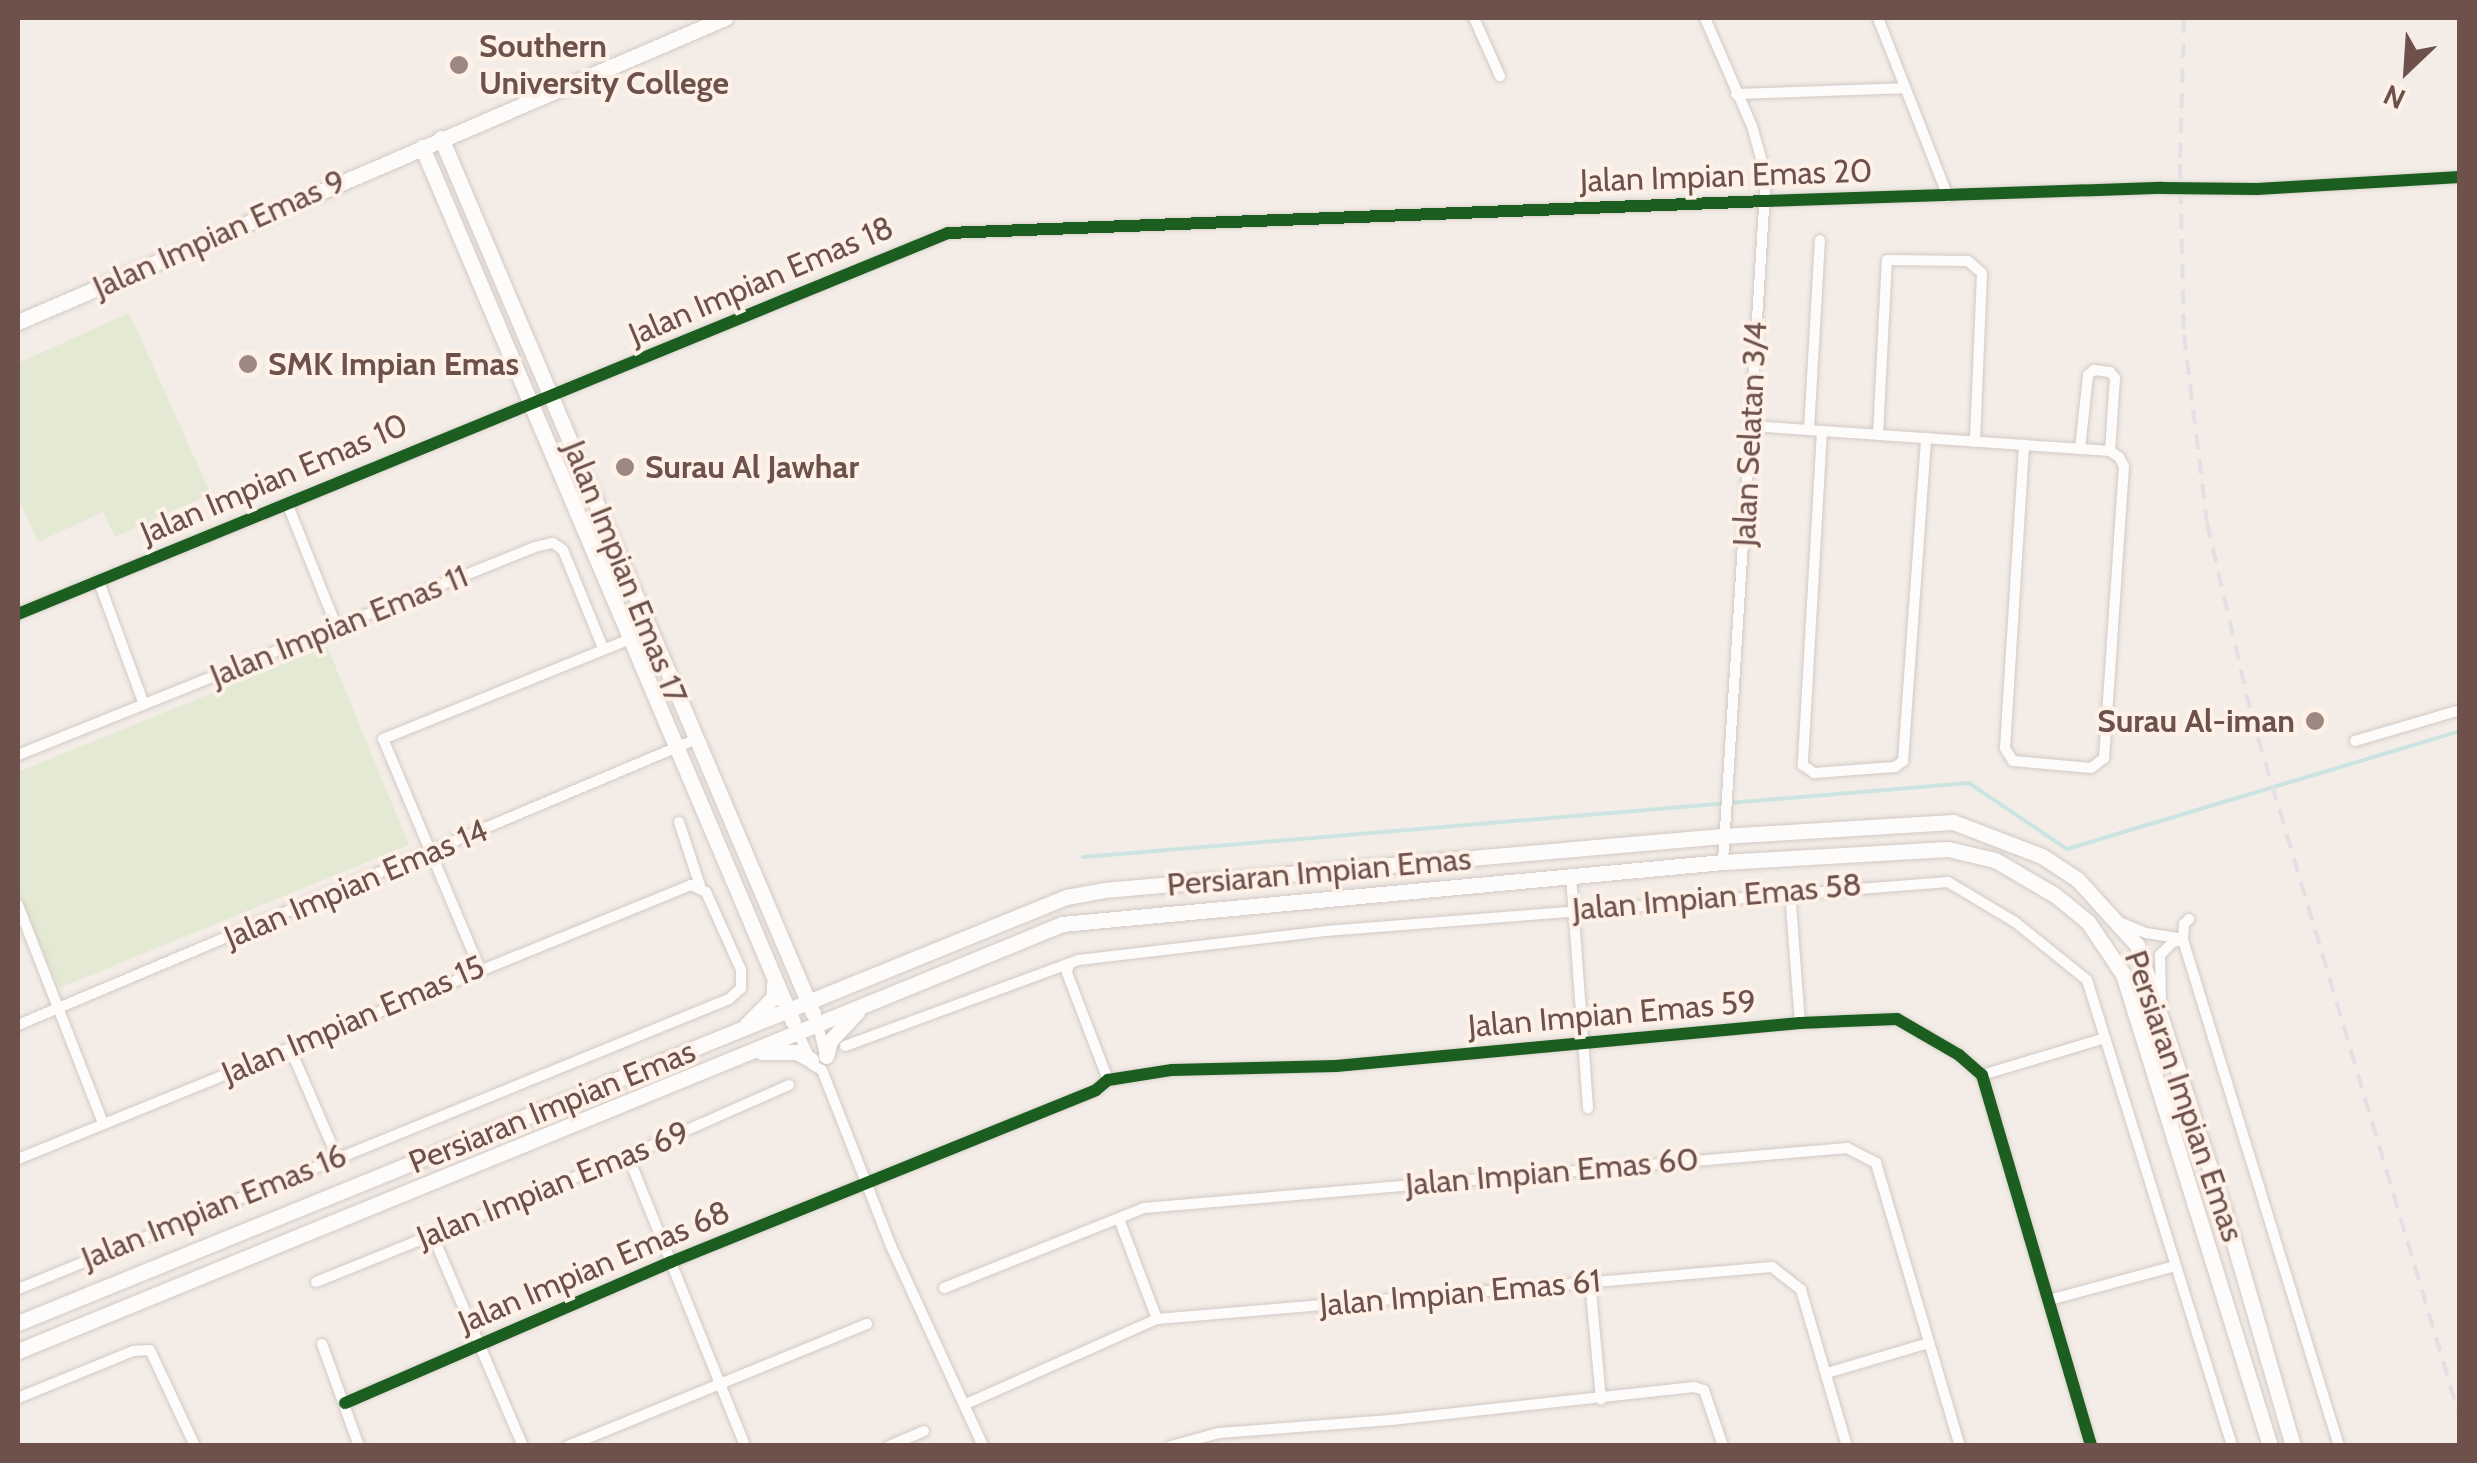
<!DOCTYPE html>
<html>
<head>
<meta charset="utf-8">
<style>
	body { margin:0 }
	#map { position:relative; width:2477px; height:1463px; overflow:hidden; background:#f4ede7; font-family:Cabin,sans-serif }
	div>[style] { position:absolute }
	.green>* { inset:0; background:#e4e9d3 }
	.stream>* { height:4px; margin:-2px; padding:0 2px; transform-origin:2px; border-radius:2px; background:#cbe4e1 }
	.roads { filter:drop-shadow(0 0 2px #d2c9c5) drop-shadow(0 0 2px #d2c9c5) }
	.street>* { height:10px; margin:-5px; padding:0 5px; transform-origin:5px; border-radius:5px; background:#fdfcfb }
	.secondary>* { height:15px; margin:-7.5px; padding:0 7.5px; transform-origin:7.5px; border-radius:7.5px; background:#fdfcfb }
	.rail>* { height:4px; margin-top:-2px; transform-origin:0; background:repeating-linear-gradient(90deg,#e3e0e3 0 15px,transparent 0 25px) }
	.cycleway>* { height:12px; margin:-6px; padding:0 6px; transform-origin:6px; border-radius:6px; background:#1b5e20 }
	.dots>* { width:28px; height:28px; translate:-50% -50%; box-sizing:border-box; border:5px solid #fdf1e8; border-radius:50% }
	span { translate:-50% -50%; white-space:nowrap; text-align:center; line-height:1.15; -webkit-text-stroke:8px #fdf1e8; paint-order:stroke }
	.poi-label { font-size:32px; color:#6e514b; font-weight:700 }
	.left { translate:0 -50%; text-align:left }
	.right { translate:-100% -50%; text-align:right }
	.street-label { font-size:32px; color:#6e514b }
	.frame { position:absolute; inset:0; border:20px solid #6e514b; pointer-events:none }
	.north { position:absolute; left:2357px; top:20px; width:100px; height:100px; -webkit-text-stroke:8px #fdf1e8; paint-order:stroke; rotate:205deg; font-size:28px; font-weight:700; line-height:40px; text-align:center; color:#6e514b }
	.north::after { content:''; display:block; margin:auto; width:35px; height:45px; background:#6e514b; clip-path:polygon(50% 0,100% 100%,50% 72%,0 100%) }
</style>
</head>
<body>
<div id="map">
	<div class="green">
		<i style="clip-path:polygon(129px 313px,211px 494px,115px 537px,103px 512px,38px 542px,18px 497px,18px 363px)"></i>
		<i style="clip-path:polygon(327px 646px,409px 845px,59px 988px,18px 892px,18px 772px)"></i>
	</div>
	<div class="stream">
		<i style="left:1083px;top:857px;width:889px;rotate:-4.77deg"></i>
		<i style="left:1969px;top:783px;width:118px;rotate:34deg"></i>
		<i style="left:2067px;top:849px;width:410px;rotate:-16.7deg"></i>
	</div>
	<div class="roads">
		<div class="street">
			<i style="left:1474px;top:18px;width:64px;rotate:65.9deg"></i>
			<i style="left:1705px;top:18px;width:118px;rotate:66.5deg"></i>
			<i style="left:1752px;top:126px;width:52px;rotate:74.4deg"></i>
			<i style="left:1766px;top:176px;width:687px;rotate:93.59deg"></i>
			<i style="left:1878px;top:18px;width:192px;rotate:68.6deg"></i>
			<i style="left:1736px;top:94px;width:169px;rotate:-2deg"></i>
			<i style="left:1751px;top:426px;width:360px;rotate:4deg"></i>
			<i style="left:2110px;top:451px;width:11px;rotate:34deg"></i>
			<i style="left:2119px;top:457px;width:10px;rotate:61deg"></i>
			<i style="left:2124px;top:466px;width:293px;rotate:93.9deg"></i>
			<i style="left:2104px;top:758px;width:16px;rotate:142deg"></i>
			<i style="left:2091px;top:768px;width:78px;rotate:-174.9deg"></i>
			<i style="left:2013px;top:761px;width:15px;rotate:-122deg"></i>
			<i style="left:2005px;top:748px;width:304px;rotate:-86.4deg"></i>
			<i style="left:1809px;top:430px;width:190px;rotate:-86.7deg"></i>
			<i style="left:1822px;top:431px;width:335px;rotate:93.3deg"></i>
			<i style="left:1803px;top:765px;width:14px;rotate:36deg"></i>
			<i style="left:1814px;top:773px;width:81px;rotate:-4.2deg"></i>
			<i style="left:1895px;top:767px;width:10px;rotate:-37deg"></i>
			<i style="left:1903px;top:761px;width:324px;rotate:-85.9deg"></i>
			<i style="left:1878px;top:435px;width:175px;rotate:-87.1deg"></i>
			<i style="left:1887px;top:260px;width:81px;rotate:0.7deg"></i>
			<i style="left:1968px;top:261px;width:18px;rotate:41deg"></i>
			<i style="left:1982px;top:273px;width:169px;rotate:92.4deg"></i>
			<i style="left:2080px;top:449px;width:74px;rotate:-83.8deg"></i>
			<i style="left:2088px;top:375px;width:8px;rotate:-40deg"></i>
			<i style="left:2094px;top:370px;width:16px;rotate:7deg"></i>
			<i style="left:2110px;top:372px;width:8px;rotate:50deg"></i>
			<i style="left:2115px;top:378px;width:73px;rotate:93.9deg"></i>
			<i style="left:287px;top:503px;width:135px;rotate:68.2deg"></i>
			<i style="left:99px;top:582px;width:130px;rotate:69.8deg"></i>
			<i style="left:18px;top:614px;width:1005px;rotate:-22.28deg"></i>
			<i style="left:948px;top:233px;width:818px;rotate:-2.24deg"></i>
			<i style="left:1765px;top:201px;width:397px;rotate:-1.9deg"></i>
			<i style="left:2162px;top:188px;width:95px;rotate:0.6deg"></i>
			<i style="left:2257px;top:189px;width:203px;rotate:-3.4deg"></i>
			<i style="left:2355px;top:741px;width:109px;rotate:-16.4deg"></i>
			<i style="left:18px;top:755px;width:557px;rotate:-21.92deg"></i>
			<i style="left:535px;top:547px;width:18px;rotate:-13deg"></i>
			<i style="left:553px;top:543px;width:12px;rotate:35deg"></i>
			<i style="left:563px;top:550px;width:106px;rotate:67.8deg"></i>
			<i style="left:679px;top:822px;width:67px;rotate:71.8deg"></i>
			<i style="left:1571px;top:876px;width:233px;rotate:85.8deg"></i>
			<i style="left:1790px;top:891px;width:132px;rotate:85.7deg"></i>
			<i style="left:18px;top:905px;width:234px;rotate:68.7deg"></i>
			<i style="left:2189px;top:919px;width:7px;rotate:135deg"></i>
			<i style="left:2184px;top:924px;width:16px;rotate:94deg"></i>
			<i style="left:2183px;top:940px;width:530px;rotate:72.87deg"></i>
			<i style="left:2122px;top:923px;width:26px;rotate:23deg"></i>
			<i style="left:2146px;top:933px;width:36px;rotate:9deg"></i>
			<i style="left:1069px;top:964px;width:9px;rotate:103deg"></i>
			<i style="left:1067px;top:973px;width:115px;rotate:69deg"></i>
			<i style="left:479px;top:967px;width:247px;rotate:-112.8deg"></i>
			<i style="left:383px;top:739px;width:270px;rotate:-22deg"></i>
			<i style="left:2161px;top:1005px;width:50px;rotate:-91.1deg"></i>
			<i style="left:2160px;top:955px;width:18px;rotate:-45deg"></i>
			<i style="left:2173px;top:942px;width:10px;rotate:-11deg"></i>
			<i style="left:18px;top:1025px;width:734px;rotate:-22.86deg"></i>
			<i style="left:818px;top:1025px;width:31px;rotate:77deg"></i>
			<i style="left:798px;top:1033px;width:35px;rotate:65deg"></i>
			<i style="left:813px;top:1065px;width:10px;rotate:29deg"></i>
			<i style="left:822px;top:1070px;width:189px;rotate:68.6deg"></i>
			<i style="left:891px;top:1246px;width:220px;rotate:65.3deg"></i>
			<i style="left:845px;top:1046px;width:249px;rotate:-20.2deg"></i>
			<i style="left:1079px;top:960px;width:249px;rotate:-6.7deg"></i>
			<i style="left:1326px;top:931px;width:624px;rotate:-4.5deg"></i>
			<i style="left:1948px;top:882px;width:78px;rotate:30.8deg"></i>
			<i style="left:2015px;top:922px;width:92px;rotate:38.9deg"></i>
			<i style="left:2087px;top:980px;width:488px;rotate:72.7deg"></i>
			<i style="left:290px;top:1048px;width:119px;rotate:66.7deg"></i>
			<i style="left:1982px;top:1075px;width:128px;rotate:-16.7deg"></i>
			<i style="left:628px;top:1156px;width:313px;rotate:68deg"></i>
			<i style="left:18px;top:1159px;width:727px;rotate:-22.15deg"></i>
			<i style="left:691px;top:885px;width:17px;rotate:25deg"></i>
			<i style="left:706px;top:892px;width:85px;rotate:65.8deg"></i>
			<i style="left:741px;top:970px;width:18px;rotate:90deg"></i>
			<i style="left:741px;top:988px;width:16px;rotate:137deg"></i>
			<i style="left:729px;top:999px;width:768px;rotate:157.81deg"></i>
			<i style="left:1119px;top:1219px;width:107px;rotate:69.2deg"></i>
			<i style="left:432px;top:1234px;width:231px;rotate:66.8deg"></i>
			<i style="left:1590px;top:1281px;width:119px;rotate:84.7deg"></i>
			<i style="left:316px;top:1282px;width:336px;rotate:-22deg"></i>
			<i style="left:628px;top:1156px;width:176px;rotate:-23.8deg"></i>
			<i style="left:944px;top:1288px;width:215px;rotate:-21.8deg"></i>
			<i style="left:1144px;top:1208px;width:706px;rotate:-4.88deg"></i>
			<i style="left:1847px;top:1148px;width:33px;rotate:27deg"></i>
			<i style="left:1876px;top:1163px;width:295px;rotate:73.5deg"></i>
			<i style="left:2049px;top:1300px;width:131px;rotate:-15.1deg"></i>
			<i style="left:322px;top:1344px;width:109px;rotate:70.1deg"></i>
			<i style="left:1827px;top:1373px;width:106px;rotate:-16.4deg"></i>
			<i style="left:18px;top:1398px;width:124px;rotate:-22.2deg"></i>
			<i style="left:133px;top:1351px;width:17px;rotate:-3deg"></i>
			<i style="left:150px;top:1350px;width:106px;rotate:64.9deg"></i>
			<i style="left:345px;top:1403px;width:355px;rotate:-23.4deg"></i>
			<i style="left:671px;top:1262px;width:458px;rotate:-22deg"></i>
			<i style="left:1096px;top:1090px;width:16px;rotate:-40deg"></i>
			<i style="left:1108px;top:1080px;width:65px;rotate:-8.9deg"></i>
			<i style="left:1172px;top:1070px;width:164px;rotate:-1.4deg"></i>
			<i style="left:1336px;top:1066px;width:466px;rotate:-5.3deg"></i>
			<i style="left:1800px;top:1023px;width:97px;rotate:-2.4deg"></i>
			<i style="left:1897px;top:1019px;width:72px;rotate:30.1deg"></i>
			<i style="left:1959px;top:1055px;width:30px;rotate:41deg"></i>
			<i style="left:1982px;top:1075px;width:387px;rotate:73.6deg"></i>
			<i style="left:966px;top:1404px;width:209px;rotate:-24deg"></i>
			<i style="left:1157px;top:1319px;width:617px;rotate:-4.83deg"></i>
			<i style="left:1772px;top:1267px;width:37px;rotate:38deg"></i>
			<i style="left:1801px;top:1290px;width:163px;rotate:73.6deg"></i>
			<i style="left:568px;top:1446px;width:323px;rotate:-22.2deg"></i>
			<i style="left:889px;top:1446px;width:38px;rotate:-23deg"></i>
			<i style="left:1171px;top:1446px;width:50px;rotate:-15.2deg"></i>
			<i style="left:1219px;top:1433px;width:172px;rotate:-4.3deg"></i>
			<i style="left:1391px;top:1420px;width:305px;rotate:-6.2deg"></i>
			<i style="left:1694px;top:1387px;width:10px;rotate:17deg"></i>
			<i style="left:1704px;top:1390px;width:59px;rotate:71.3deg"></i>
		</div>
		<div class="secondary">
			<i style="left:441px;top:138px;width:951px;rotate:66.97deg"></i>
			<i style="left:422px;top:147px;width:950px;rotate:67.02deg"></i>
			<i style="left:18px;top:322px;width:770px;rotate:-23.27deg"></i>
			<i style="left:747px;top:1024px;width:38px;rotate:-45deg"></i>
			<i style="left:774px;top:997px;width:13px;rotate:-90deg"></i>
			<i style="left:762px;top:1052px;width:34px"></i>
			<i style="left:796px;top:1052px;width:17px;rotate:28deg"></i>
			<i style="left:826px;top:1056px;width:16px;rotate:-75deg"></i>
			<i style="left:830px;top:1041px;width:40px;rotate:-47deg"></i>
			<i style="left:18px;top:1323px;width:1131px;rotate:-22.12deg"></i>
			<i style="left:1066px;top:897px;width:39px;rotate:-10deg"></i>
			<i style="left:1104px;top:890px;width:621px;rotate:-4.99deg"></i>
			<i style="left:1723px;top:836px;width:230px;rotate:-3.5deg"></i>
			<i style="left:1953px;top:822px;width:95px;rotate:20.9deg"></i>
			<i style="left:2042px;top:856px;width:43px;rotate:33.7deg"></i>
			<i style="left:2078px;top:880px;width:88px;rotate:47.8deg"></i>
			<i style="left:2137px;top:945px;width:306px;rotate:71.9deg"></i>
			<i style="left:2232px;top:1236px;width:219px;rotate:73.8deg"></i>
			<i style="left:18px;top:1351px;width:1128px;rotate:-22.24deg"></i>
			<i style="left:1062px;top:924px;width:664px;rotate:-5.36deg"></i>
			<i style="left:1723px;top:862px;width:225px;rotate:-3.3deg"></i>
			<i style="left:1948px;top:849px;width:48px;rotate:13.2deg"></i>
			<i style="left:1995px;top:860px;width:69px;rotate:30.3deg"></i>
			<i style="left:2055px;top:895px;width:43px;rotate:39.3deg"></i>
			<i style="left:2088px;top:922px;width:63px;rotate:56.1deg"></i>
			<i style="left:2123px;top:974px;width:494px;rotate:72.7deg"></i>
		</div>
	</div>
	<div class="rail">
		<i style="left:2184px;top:18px;width:146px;rotate:91.6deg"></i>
		<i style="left:2180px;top:164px;width:171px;rotate:88.7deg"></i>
		<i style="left:2184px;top:335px;width:189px;rotate:83deg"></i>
		<i style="left:2207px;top:523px;width:196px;rotate:77deg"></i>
		<i style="left:2251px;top:714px;width:734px;rotate:73.47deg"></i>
	</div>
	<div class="cycleway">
		<i style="left:18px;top:614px;width:1005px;rotate:-22.28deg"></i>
		<i style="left:948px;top:233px;width:818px;rotate:-2.24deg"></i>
		<i style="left:1765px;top:201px;width:397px;rotate:-1.9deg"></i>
		<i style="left:2162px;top:188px;width:95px;rotate:0.6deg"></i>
		<i style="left:2257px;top:189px;width:203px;rotate:-3.4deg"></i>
		<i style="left:345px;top:1403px;width:355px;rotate:-23.4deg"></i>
		<i style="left:671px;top:1262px;width:458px;rotate:-22deg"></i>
		<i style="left:1096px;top:1090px;width:16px;rotate:-40deg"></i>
		<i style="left:1108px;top:1080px;width:65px;rotate:-8.9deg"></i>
		<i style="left:1172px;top:1070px;width:164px;rotate:-1.4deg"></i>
		<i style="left:1336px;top:1066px;width:466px;rotate:-5.3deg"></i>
		<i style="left:1800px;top:1023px;width:97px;rotate:-2.4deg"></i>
		<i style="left:1897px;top:1019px;width:72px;rotate:30.1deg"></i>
		<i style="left:1959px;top:1055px;width:30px;rotate:41deg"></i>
		<i style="left:1982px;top:1075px;width:387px;rotate:73.6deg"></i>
	</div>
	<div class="dots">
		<i style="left:459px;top:65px;background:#9d8882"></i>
		<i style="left:248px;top:364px;background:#9d8882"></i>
		<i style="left:625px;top:467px;background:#9d8882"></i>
		<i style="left:2315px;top:721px;background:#9d8882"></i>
	</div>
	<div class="poi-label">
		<span class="left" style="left:479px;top:65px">Southern<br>University College</span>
		<span class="left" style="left:268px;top:364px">SMK Impian Emas</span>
		<span class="left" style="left:645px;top:467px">Surau Al Jawhar</span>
		<span class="right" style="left:2295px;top:721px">Surau Al-iman</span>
	</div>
	<div class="street-label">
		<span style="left:1726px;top:176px;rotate:-2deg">Jalan Impian Emas 20</span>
		<span style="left:219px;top:234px;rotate:-24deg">Jalan Impian Emas 9</span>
		<span style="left:761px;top:281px;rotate:-23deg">Jalan Impian Emas 18</span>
		<span style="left:1750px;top:434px;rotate:-87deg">Jalan Selatan 3/4</span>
		<span style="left:274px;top:479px;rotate:-23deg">Jalan Impian Emas 10</span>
		<span style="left:625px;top:572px;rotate:68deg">Jalan Impian Emas 17</span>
		<span style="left:339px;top:626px;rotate:-22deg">Jalan Impian Emas 11</span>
		<span style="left:1319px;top:872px;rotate:-5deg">Persiaran Impian Emas</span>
		<span style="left:356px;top:884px;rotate:-23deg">Jalan Impian Emas 14</span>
		<span style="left:1717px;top:897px;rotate:-5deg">Jalan Impian Emas 58</span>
		<span style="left:1612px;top:1014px;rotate:-5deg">Jalan Impian Emas 59</span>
		<span style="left:353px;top:1020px;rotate:-23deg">Jalan Impian Emas 15</span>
		<span style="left:2184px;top:1096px;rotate:71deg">Persiaran Impian Emas</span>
		<span style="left:552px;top:1107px;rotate:-22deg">Persiaran Impian Emas</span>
		<span style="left:1552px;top:1172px;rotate:-5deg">Jalan Impian Emas 60</span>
		<span style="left:553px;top:1185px;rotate:-22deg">Jalan Impian Emas 69</span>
		<span style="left:214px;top:1207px;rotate:-22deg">Jalan Impian Emas 16</span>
		<span style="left:594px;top:1267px;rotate:-23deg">Jalan Impian Emas 68</span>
		<span style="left:1460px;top:1293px;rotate:-5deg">Jalan Impian Emas 61</span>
	</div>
	<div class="frame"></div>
	<div class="north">N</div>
</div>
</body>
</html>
